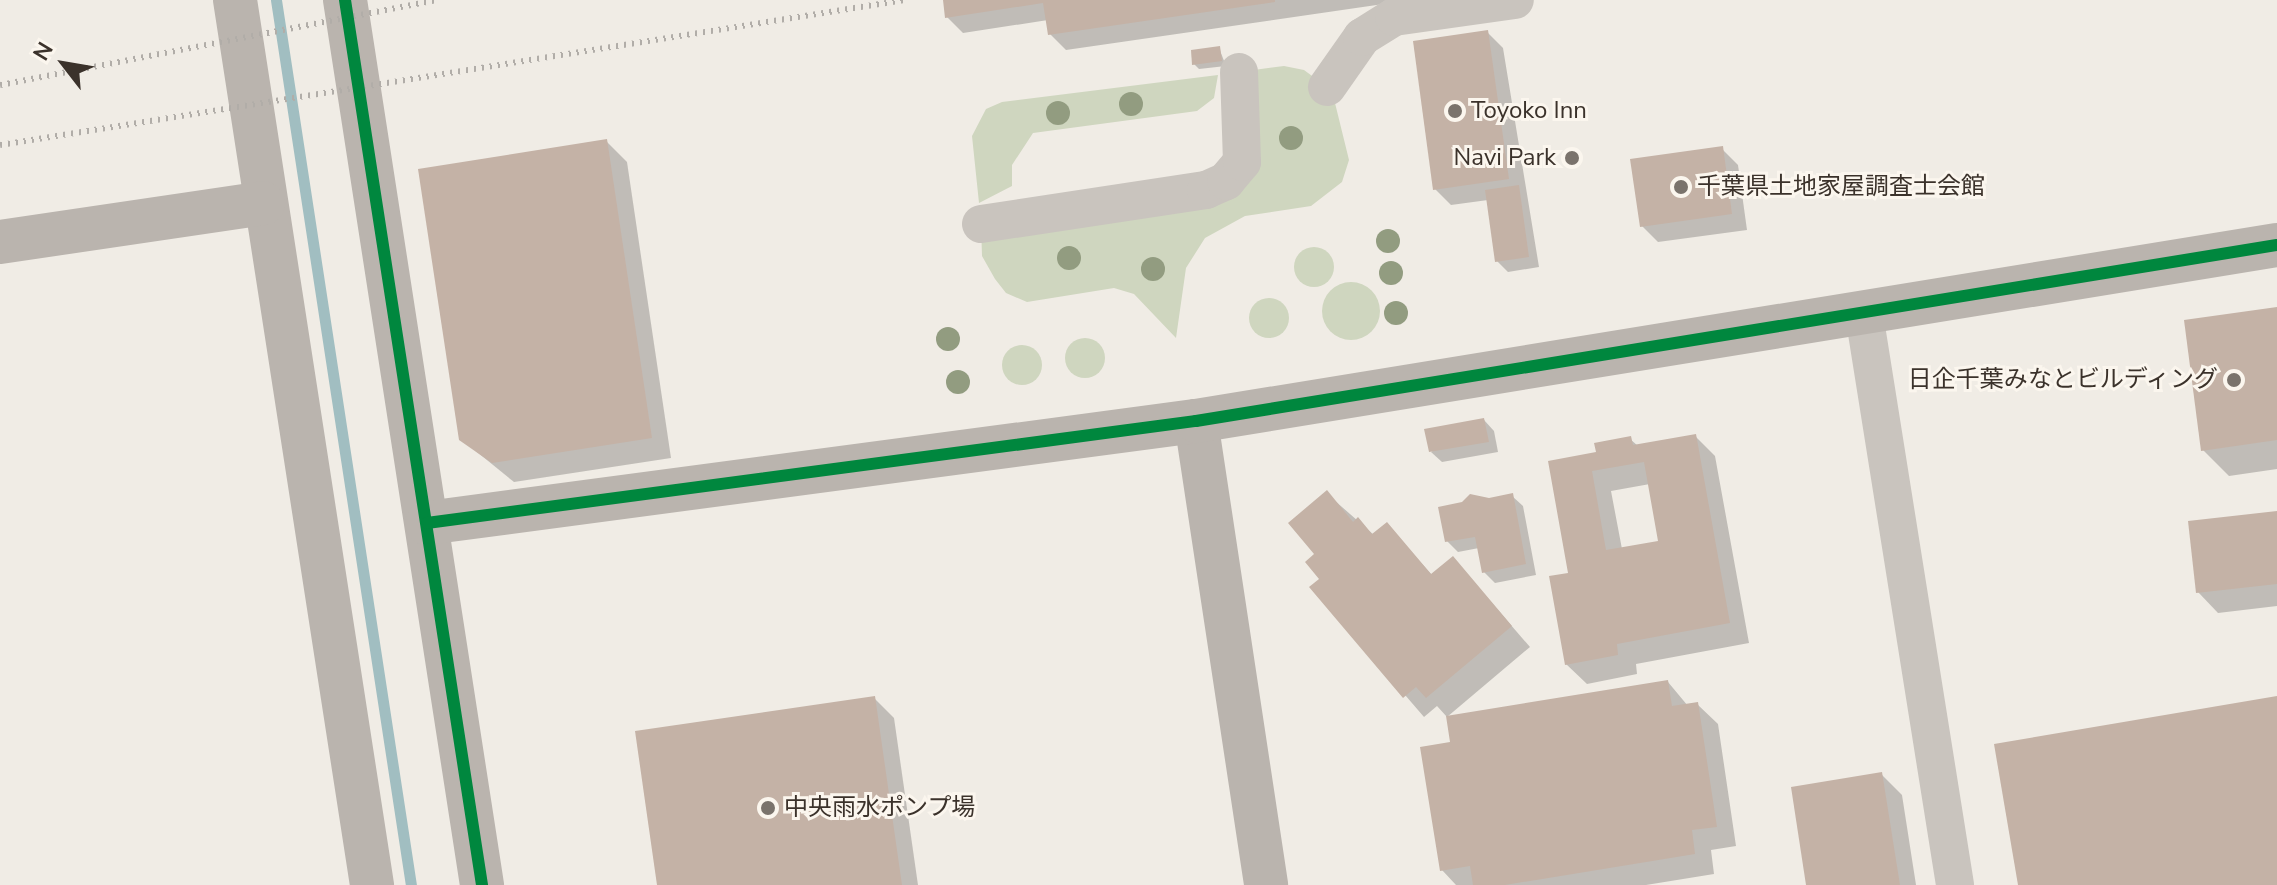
<!DOCTYPE html>
<html>
<head>
<meta charset="utf-8">
<style>
	body { margin:0 }
	#map { position:relative; width:2277px; height:885px; overflow:hidden; background:#f0ece5; font-family:"Nunito Sans","Noto Sans JP",sans-serif }
	div>[style] { position:absolute }
	.green>* { inset:0; background:#cfd6bf }
	.round { border-radius:50% }
	.shadow>* { inset:0; background:#0003 }
	.stream>* { height:11px; margin:-5.5px; padding:0 5.5px; transform-origin:5.5px; border-radius:5.5px; background:#a1bec1 }
	.building>* { inset:0; background:#c4b2a6 }
	.street>* { height:38px; margin:-19px; padding:0 19px; transform-origin:19px; border-radius:19px; background:#c9c4be }
	.secondary>* { height:44px; margin:-22px; padding:0 22px; transform-origin:22px; border-radius:22px; background:#bab4ae }
	.rail>* { height:6px; margin-top:-3px; transform-origin:0; background:repeating-linear-gradient(90deg,#b1ada8 0 2px,transparent 0 8px) }
	.cycleway>* { height:12px; margin:-6px; padding:0 6px; transform-origin:6px; border-radius:6px; background:#00873e }
	.trees>* { width:24px; height:24px; margin:-12px; border-radius:50%; background:#929c80 }
	.dots>* { width:22px; height:22px; translate:-50% -50%; box-sizing:border-box; border:4px solid #fbf6ee; border-radius:50% }
	span { translate:-50% -50%; white-space:nowrap; text-align:center; line-height:1.15; -webkit-text-stroke:6px #fbf6ee; paint-order:stroke }
	.poi-label { font-size:24px; color:#3b322b }
	.left { translate:0 -50%; text-align:left }
	.right { translate:-100% -50%; text-align:right }
	.north { position:absolute; left:24px; top:24px; width:80px; height:80px; -webkit-text-stroke:6px #fbf6ee; paint-order:stroke; rotate:301deg; font-size:22px; font-weight:700; line-height:32px; text-align:center; color:#3b322b }
	.north::after { content:''; display:block; margin:auto; width:28px; height:36px; background:#3b322b; clip-path:polygon(50% 0,100% 100%,50% 72%,0 100%) }
</style>
</head>
<body>
<div id="map">
	<div class="green">
		<i style="clip-path:polygon(1284px 66px,1304px 70px,1327px 87px,1335px 103px,1349px 160px,1342px 182px,1311px 206px,1245px 216px,1205px 238px,1186px 268px,1176px 338px,1134px 294px,1114px 288px,1027px 302px,1006px 293px,995px 279px,982px 256px,981px 224px,1226px 181px,1239px 72px)"></i>
		<i style="clip-path:polygon(1218px 75px,1214px 98px,1197px 111px,1033px 133px,1012px 165px,1012px 186px,979px 203px,972px 136px,986px 109px,1002px 102px)"></i>
		<i class="round" style="left:1294px;top:247px;width:40px;height:40px"></i>
		<i class="round" style="left:1322px;top:282px;width:58px;height:58px"></i>
		<i class="round" style="left:1249px;top:298px;width:40px;height:40px"></i>
		<i class="round" style="left:1065px;top:338px;width:40px;height:40px"></i>
		<i class="round" style="left:1002px;top:345px;width:40px;height:40px"></i>
	</div>
	<div class="shadow">
		<i style="clip-path:polygon(945px 0,1411px 0,1066px 50px,1050px 34px,1048px 20px,963px 33px,947px 17px)"></i>
		<i style="clip-path:polygon(1487px 32px,1503px 48px,1539px 267px,1508px 272px,1497px 261px,1488px 200px,1451px 205px,1435px 189px)"></i>
		<i style="clip-path:polygon(1219px 48px,1226px 66px,1199px 69px,1194px 64px)"></i>
		<i style="clip-path:polygon(607px 142px,627px 162px,671px 458px,514px 482px,461px 439px)"></i>
		<i style="clip-path:polygon(1722px 149px,1738px 165px,1747px 230px,1658px 242px,1642px 226px)"></i>
		<i style="clip-path:polygon(2277px 309px,2277px 469px,2229px 476px,2203px 450px)"></i>
		<i style="clip-path:polygon(1484px 420px,1494px 431px,1498px 452px,1442px 462px,1431px 452px)"></i>
		<i style="clip-path:polygon(evenodd,1695px 436px,1715px 456px,1749px 643px,1636px 664px,1637px 674px,1587px 684px,1566px 664px,1570px 574px,1550px 462px,1599px 453px,1630px 439px,1638px 446px,1695px 436px,1650px 484px,1660px 542px,1622px 549px,1611px 491px,1650px 484px)"></i>
		<i style="clip-path:polygon(1326px 493px,1374px 535px,1386px 524px,1432px 575px,1453px 558px,1530px 647px,1447px 717px,1437px 706px,1424px 717px,1312px 587px,1322px 579px,1316px 554px)"></i>
		<i style="clip-path:polygon(1512px 496px,1523px 506px,1536px 575px,1495px 583px,1484px 572px,1479px 548px,1458px 552px,1447px 541px,1489px 500px)"></i>
		<i style="clip-path:polygon(2277px 513px,2277px 606px,2218px 613px,2198px 592px)"></i>
		<i style="clip-path:polygon(1668px 682px,1688px 706px,1697px 704px,1718px 724px,1736px 846px,1711px 850px,1714px 874px,1646px 885px,1456px 885px,1442px 870px,1452px 744px)"></i>
		<i style="clip-path:polygon(874px 698px,894px 718px,918px 885px,659px 885px)"></i>
		<i style="clip-path:polygon(1882px 775px,1902px 795px,1916px 885px,1808px 885px)"></i>
	</div>
	<div class="stream">
		<i style="left:276px;top:0;width:895px;rotate:81.33deg"></i>
	</div>
	<div class="building">
		<i style="clip-path:polygon(943px 0,1275px 0,1275px 2px,1048px 35px,1043px 3px,945px 18px)"></i>
		<i style="clip-path:polygon(1488px 30px,1509px 179px,1433px 190px,1413px 41px)"></i>
		<i style="clip-path:polygon(1220px 46px,1222px 61px,1192px 65px,1191px 50px)"></i>
		<i style="clip-path:polygon(607px 139px,652px 438px,492px 463px,459px 440px,418px 169px)"></i>
		<i style="clip-path:polygon(1723px 146px,1732px 214px,1640px 227px,1630px 159px)"></i>
		<i style="clip-path:polygon(1519px 185px,1529px 257px,1495px 262px,1485px 190px)"></i>
		<i style="clip-path:polygon(2277px 307px,2277px 440px,2201px 451px,2184px 320px)"></i>
		<i style="clip-path:polygon(1484px 418px,1489px 442px,1429px 452px,1424px 429px)"></i>
		<i style="clip-path:polygon(evenodd,1696px 434px,1730px 623px,1617px 644px,1618px 655px,1565px 665px,1549px 576px,1568px 573px,1548px 461px,1596px 452px,1594px 443px,1631px 436px,1633px 445px,1696px 434px,1644px 462px,1658px 541px,1606px 550px,1592px 471px,1644px 462px)"></i>
		<i style="clip-path:polygon(1327px 490px,1353px 522px,1358px 517px,1372px 534px,1387px 522px,1431px 574px,1453px 556px,1512px 626px,1426px 698px,1416px 687px,1403px 698px,1309px 587px,1319px 579px,1305px 562px,1314px 554px,1288px 523px)"></i>
		<i style="clip-path:polygon(1513px 493px,1526px 564px,1482px 573px,1475px 537px,1445px 542px,1438px 507px,1462px 502px,1470px 494px,1489px 498px)"></i>
		<i style="clip-path:polygon(2277px 511px,2277px 584px,2196px 593px,2188px 521px)"></i>
		<i style="clip-path:polygon(1668px 680px,1672px 706px,1698px 702px,1717px 827px,1692px 830px,1695px 854px,1505px 885px,1473px 885px,1470px 866px,1440px 871px,1420px 747px,1450px 742px,1446px 716px)"></i>
		<i style="clip-path:polygon(875px 696px,902px 885px,657px 885px,635px 731px)"></i>
		<i style="clip-path:polygon(2277px 696px,2277px 885px,2018px 885px,1994px 744px)"></i>
		<i style="clip-path:polygon(1882px 772px,1900px 885px,1806px 885px,1791px 787px)"></i>
	</div>
	<div class="street">
		<i style="left:1327px;top:87px;width:61px;rotate:-55deg"></i>
		<i style="left:1362px;top:37px;width:38px;rotate:-32deg"></i>
		<i style="left:1394px;top:17px;width:122px;rotate:-8deg"></i>
		<i style="left:981px;top:224px;width:228px;rotate:-8.6deg"></i>
		<i style="left:1206px;top:190px;width:22px;rotate:-24deg"></i>
		<i style="left:1226px;top:181px;width:25px;rotate:-50deg"></i>
		<i style="left:1242px;top:162px;width:90px;rotate:-91.9deg"></i>
		<i style="left:1864px;top:314px;width:578px;rotate:80.94deg"></i>
	</div>
	<div class="secondary">
		<i style="left:235px;top:0;width:896px;rotate:81.2deg"></i>
		<i style="left:345px;top:0;width:896px;rotate:81.2deg"></i>
		<i style="left:0;top:242px;width:266px;rotate:-8.4deg"></i>
		<i style="left:1196px;top:421px;width:469px;rotate:81.4deg"></i>
		<i style="left:427px;top:523px;width:776px;rotate:-7.56deg"></i>
		<i style="left:1196px;top:421px;width:1095px;rotate:-9.25deg"></i>
	</div>
	<div class="rail">
		<i style="left:0;top:85px;width:446px;rotate:-11deg"></i>
		<i style="left:0;top:145px;width:916px;rotate:-9.11deg"></i>
	</div>
	<div class="cycleway">
		<i style="left:345px;top:0;width:896px;rotate:81.2deg"></i>
		<i style="left:427px;top:523px;width:776px;rotate:-7.56deg"></i>
		<i style="left:1196px;top:421px;width:1095px;rotate:-9.25deg"></i>
	</div>
	<div class="trees">
		<i style="left:1131px;top:104px"></i>
		<i style="left:1058px;top:113px"></i>
		<i style="left:1291px;top:138px"></i>
		<i style="left:1388px;top:241px"></i>
		<i style="left:1069px;top:258px"></i>
		<i style="left:1153px;top:269px"></i>
		<i style="left:1391px;top:273px"></i>
		<i style="left:1396px;top:313px"></i>
		<i style="left:948px;top:339px"></i>
		<i style="left:958px;top:382px"></i>
	</div>
	<div class="dots">
		<i style="left:1455px;top:111px;background:#7a736c"></i>
		<i style="left:1572px;top:158px;background:#7a736c"></i>
		<i style="left:1681px;top:187px;background:#7a736c"></i>
		<i style="left:2234px;top:380px;background:#7a736c"></i>
		<i style="left:768px;top:808px;background:#7a736c"></i>
	</div>
	<div class="poi-label">
		<span class="left" style="left:1471px;top:111px">Toyoko Inn</span>
		<span class="right" style="left:1556px;top:158px">Navi Park</span>
		<span class="left" style="left:1697px;top:187px">千葉県土地家屋調査士会館</span>
		<span class="right" style="left:2218px;top:380px">日企千葉みなとビルディング</span>
		<span class="left" style="left:784px;top:808px">中央雨水ポンプ場</span>
	</div>
	<div class="north">N</div>
</div>
</body>
</html>
